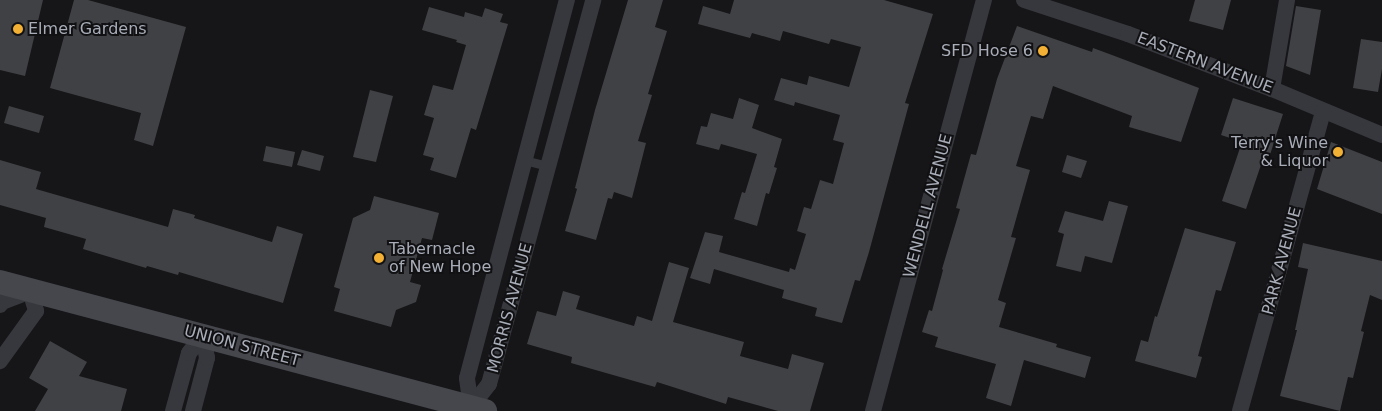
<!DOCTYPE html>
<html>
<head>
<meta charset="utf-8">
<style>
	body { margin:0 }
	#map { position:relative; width:1382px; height:411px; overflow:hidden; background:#161618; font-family:"DejaVu Sans",sans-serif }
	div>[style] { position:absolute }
	.building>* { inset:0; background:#404145 }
	.lane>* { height:9px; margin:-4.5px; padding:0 4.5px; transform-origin:4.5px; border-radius:4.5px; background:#37383d }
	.street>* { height:16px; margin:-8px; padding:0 8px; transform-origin:8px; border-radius:8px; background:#37383d }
	.secondary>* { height:24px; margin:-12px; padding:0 12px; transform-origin:12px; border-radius:12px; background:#45474d }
	.dots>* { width:14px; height:14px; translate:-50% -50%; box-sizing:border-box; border:2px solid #111113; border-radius:50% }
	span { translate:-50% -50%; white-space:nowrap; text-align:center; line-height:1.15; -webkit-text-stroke:4px #111113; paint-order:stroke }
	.poi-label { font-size:16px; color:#a8adb8 }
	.left { translate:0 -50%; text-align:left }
	.right { translate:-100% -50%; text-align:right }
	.street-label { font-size:16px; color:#a8adb8 }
</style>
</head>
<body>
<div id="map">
	<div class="building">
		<i style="clip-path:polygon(0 0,43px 0,25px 76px,0 70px)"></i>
		<i style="clip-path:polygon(74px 0,88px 0,186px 27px,153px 146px,134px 140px,141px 113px,50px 88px)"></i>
		<i style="clip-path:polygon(628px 0,663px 0,655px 27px,667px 31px,648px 94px,652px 95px,638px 141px,646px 143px,632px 198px,614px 192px,612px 199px,608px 198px,596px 240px,565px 231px,577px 189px,575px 188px,595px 110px)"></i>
		<i style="clip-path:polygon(734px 0,884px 0,933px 14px,905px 103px,909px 104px,869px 252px,860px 281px,855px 280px,842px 323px,815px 316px,817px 308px,782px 298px,784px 290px,714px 269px,710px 284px,690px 278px,705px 232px,723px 236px,719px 252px,789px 272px,790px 268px,795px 270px,806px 234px,797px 231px,804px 207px,811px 209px,820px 180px,833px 184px,844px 143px,833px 140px,840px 115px,795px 102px,794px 106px,774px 100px,781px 78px,807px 85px,809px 76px,849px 87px,861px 47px,831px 39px,829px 44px,783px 31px,780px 41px,752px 33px,750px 38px,698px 24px,703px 6px,730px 14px)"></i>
		<i style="clip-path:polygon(1195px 0,1231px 0,1223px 30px,1189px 21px)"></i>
		<i style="clip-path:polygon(1296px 6px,1321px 10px,1310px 75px,1286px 66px)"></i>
		<i style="clip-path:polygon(429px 7px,464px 17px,465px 12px,482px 17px,485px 8px,503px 14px,500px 22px,508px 24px,476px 130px,471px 128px,456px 178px,430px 170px,434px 158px,423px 155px,434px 118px,424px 115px,433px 85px,453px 90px,466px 45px,456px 42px,457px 40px,422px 30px)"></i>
		<i style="clip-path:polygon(1017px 26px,1092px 52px,1093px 48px,1112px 55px,1199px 88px,1181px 142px,1129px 127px,1132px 116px,1053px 86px,1043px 119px,1031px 116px,1016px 166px,1030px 170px,1011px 237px,1016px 238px,998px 300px,1006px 303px,999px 327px,1057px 344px,1056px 347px,1091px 357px,1085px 378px,1024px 360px,1011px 406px,986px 398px,996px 364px,935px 347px,938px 337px,922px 332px,929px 310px,932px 311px,943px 270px,942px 269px,960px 209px,956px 208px,971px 154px,976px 155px,997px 79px)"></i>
		<i style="clip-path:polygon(1361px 39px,1382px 42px,1382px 69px,1378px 92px,1353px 88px)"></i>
		<i style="clip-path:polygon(370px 90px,393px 96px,376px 162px,353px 157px)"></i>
		<i style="clip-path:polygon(739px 98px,759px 105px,752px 128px,782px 139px,774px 167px,777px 168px,769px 194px,766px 193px,757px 226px,734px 219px,742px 192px,745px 193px,757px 154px,721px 144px,719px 150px,696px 144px,701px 126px,707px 127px,711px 113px,733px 119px)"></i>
		<i style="clip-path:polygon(1233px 98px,1283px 114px,1269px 158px,1264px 156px,1246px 209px,1222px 201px,1242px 142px,1221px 135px)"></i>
		<i style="clip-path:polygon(9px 106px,44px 116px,39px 133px,4px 123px)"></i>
		<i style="clip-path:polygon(1331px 142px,1382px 162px,1382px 214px,1317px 189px)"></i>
		<i style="clip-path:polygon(266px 146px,295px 152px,292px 167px,263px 161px)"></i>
		<i style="clip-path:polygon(302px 150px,324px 156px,320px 171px,297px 165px)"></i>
		<i style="clip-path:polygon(1067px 155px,1087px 161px,1081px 178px,1062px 172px)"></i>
		<i style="clip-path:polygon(0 160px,41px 172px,36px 189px,168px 227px,173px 209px,195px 215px,194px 218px,272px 242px,277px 226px,303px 234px,283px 303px,179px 272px,178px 275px,147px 266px,146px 268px,83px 249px,86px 239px,44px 227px,46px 218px,0 205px)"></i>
		<i style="clip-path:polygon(374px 196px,439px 213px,432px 240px,422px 238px,410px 282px,421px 285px,416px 302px,396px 310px,391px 327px,334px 311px,340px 289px,334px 287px,353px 218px,370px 210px)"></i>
		<i style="clip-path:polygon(1109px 201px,1128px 206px,1112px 263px,1085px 256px,1081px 272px,1056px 266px,1064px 234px,1058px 232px,1065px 211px,1103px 221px)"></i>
		<i style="clip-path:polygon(1185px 228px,1236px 242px,1221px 291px,1216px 290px,1198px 356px,1202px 357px,1196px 378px,1135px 361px,1141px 340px,1148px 342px,1155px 316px,1157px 317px)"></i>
		<i style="clip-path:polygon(1303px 243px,1382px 261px,1382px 300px,1370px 295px,1361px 331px,1364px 332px,1353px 378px,1348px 377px,1340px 411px,1280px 396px,1297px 330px,1295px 330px,1308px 269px,1298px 267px)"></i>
		<i style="clip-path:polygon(669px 262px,689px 268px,673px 322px,744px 342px,740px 356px,788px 369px,792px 354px,824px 363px,810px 411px,778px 411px,728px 397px,726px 404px,657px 382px,655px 387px,571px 363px,572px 357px,527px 344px,537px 311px,556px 316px,563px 291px,580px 296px,576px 309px,634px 326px,637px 316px,652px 321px)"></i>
		<i style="clip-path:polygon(50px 341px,87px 362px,79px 376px,127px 389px,121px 411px,35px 411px,48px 389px,29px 378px)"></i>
	</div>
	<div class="lane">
		<i style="left:524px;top:160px;width:25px;rotate:14deg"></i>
	</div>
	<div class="street">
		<i style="left:1024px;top:0;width:109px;rotate:18.1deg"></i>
		<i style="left:1128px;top:34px;width:154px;rotate:20.9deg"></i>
		<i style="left:1272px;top:89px;width:119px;rotate:22.7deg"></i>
		<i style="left:1272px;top:89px;width:90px;rotate:-80.4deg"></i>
		<i style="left:0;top:305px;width:4px;rotate:-56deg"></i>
		<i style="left:2px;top:302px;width:30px;rotate:-21deg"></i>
		<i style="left:30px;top:291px;width:21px;rotate:73deg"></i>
		<i style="left:36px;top:311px;width:62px;rotate:125.8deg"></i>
		<i style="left:471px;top:407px;width:29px;rotate:-52deg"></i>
		<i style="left:489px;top:384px;width:398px;rotate:-74.8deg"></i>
		<i style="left:471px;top:407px;width:29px;rotate:-98deg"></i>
		<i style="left:467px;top:378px;width:391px;rotate:-75.2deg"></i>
		<i style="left:173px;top:411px;width:60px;rotate:-74.6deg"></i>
		<i style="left:189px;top:353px;width:23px;rotate:-52deg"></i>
		<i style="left:193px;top:411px;width:55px;rotate:-75.2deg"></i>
		<i style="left:207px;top:358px;width:23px;rotate:-100deg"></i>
		<i style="left:873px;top:411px;width:426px;rotate:-74.9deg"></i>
		<i style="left:1240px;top:411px;width:311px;rotate:-74.5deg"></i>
	</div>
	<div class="secondary">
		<i style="left:0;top:282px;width:502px;rotate:14.89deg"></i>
	</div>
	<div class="dots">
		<i style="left:18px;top:29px;background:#f2b134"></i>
		<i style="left:1043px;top:51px;background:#f2b134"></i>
		<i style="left:1338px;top:152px;background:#f2b134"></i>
		<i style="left:379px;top:258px;background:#f2b134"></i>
	</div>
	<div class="poi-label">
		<span class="left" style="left:28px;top:29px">Elmer Gardens</span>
		<span class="right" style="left:1033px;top:51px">SFD Hose 6</span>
		<span class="right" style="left:1328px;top:152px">Terry's Wine<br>&amp; Liquor</span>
		<span class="left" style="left:389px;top:258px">Tabernacle<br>of New Hope</span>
	</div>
	<div class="street-label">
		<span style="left:1205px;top:63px;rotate:21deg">EASTERN AVENUE</span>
		<span style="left:928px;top:206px;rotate:-75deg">WENDELL AVENUE</span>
		<span style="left:1282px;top:261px;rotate:-75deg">PARK AVENUE</span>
		<span style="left:510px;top:308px;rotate:-75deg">MORRIS AVENUE</span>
		<span style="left:242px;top:346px;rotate:15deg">UNION STREET</span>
	</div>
</div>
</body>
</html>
